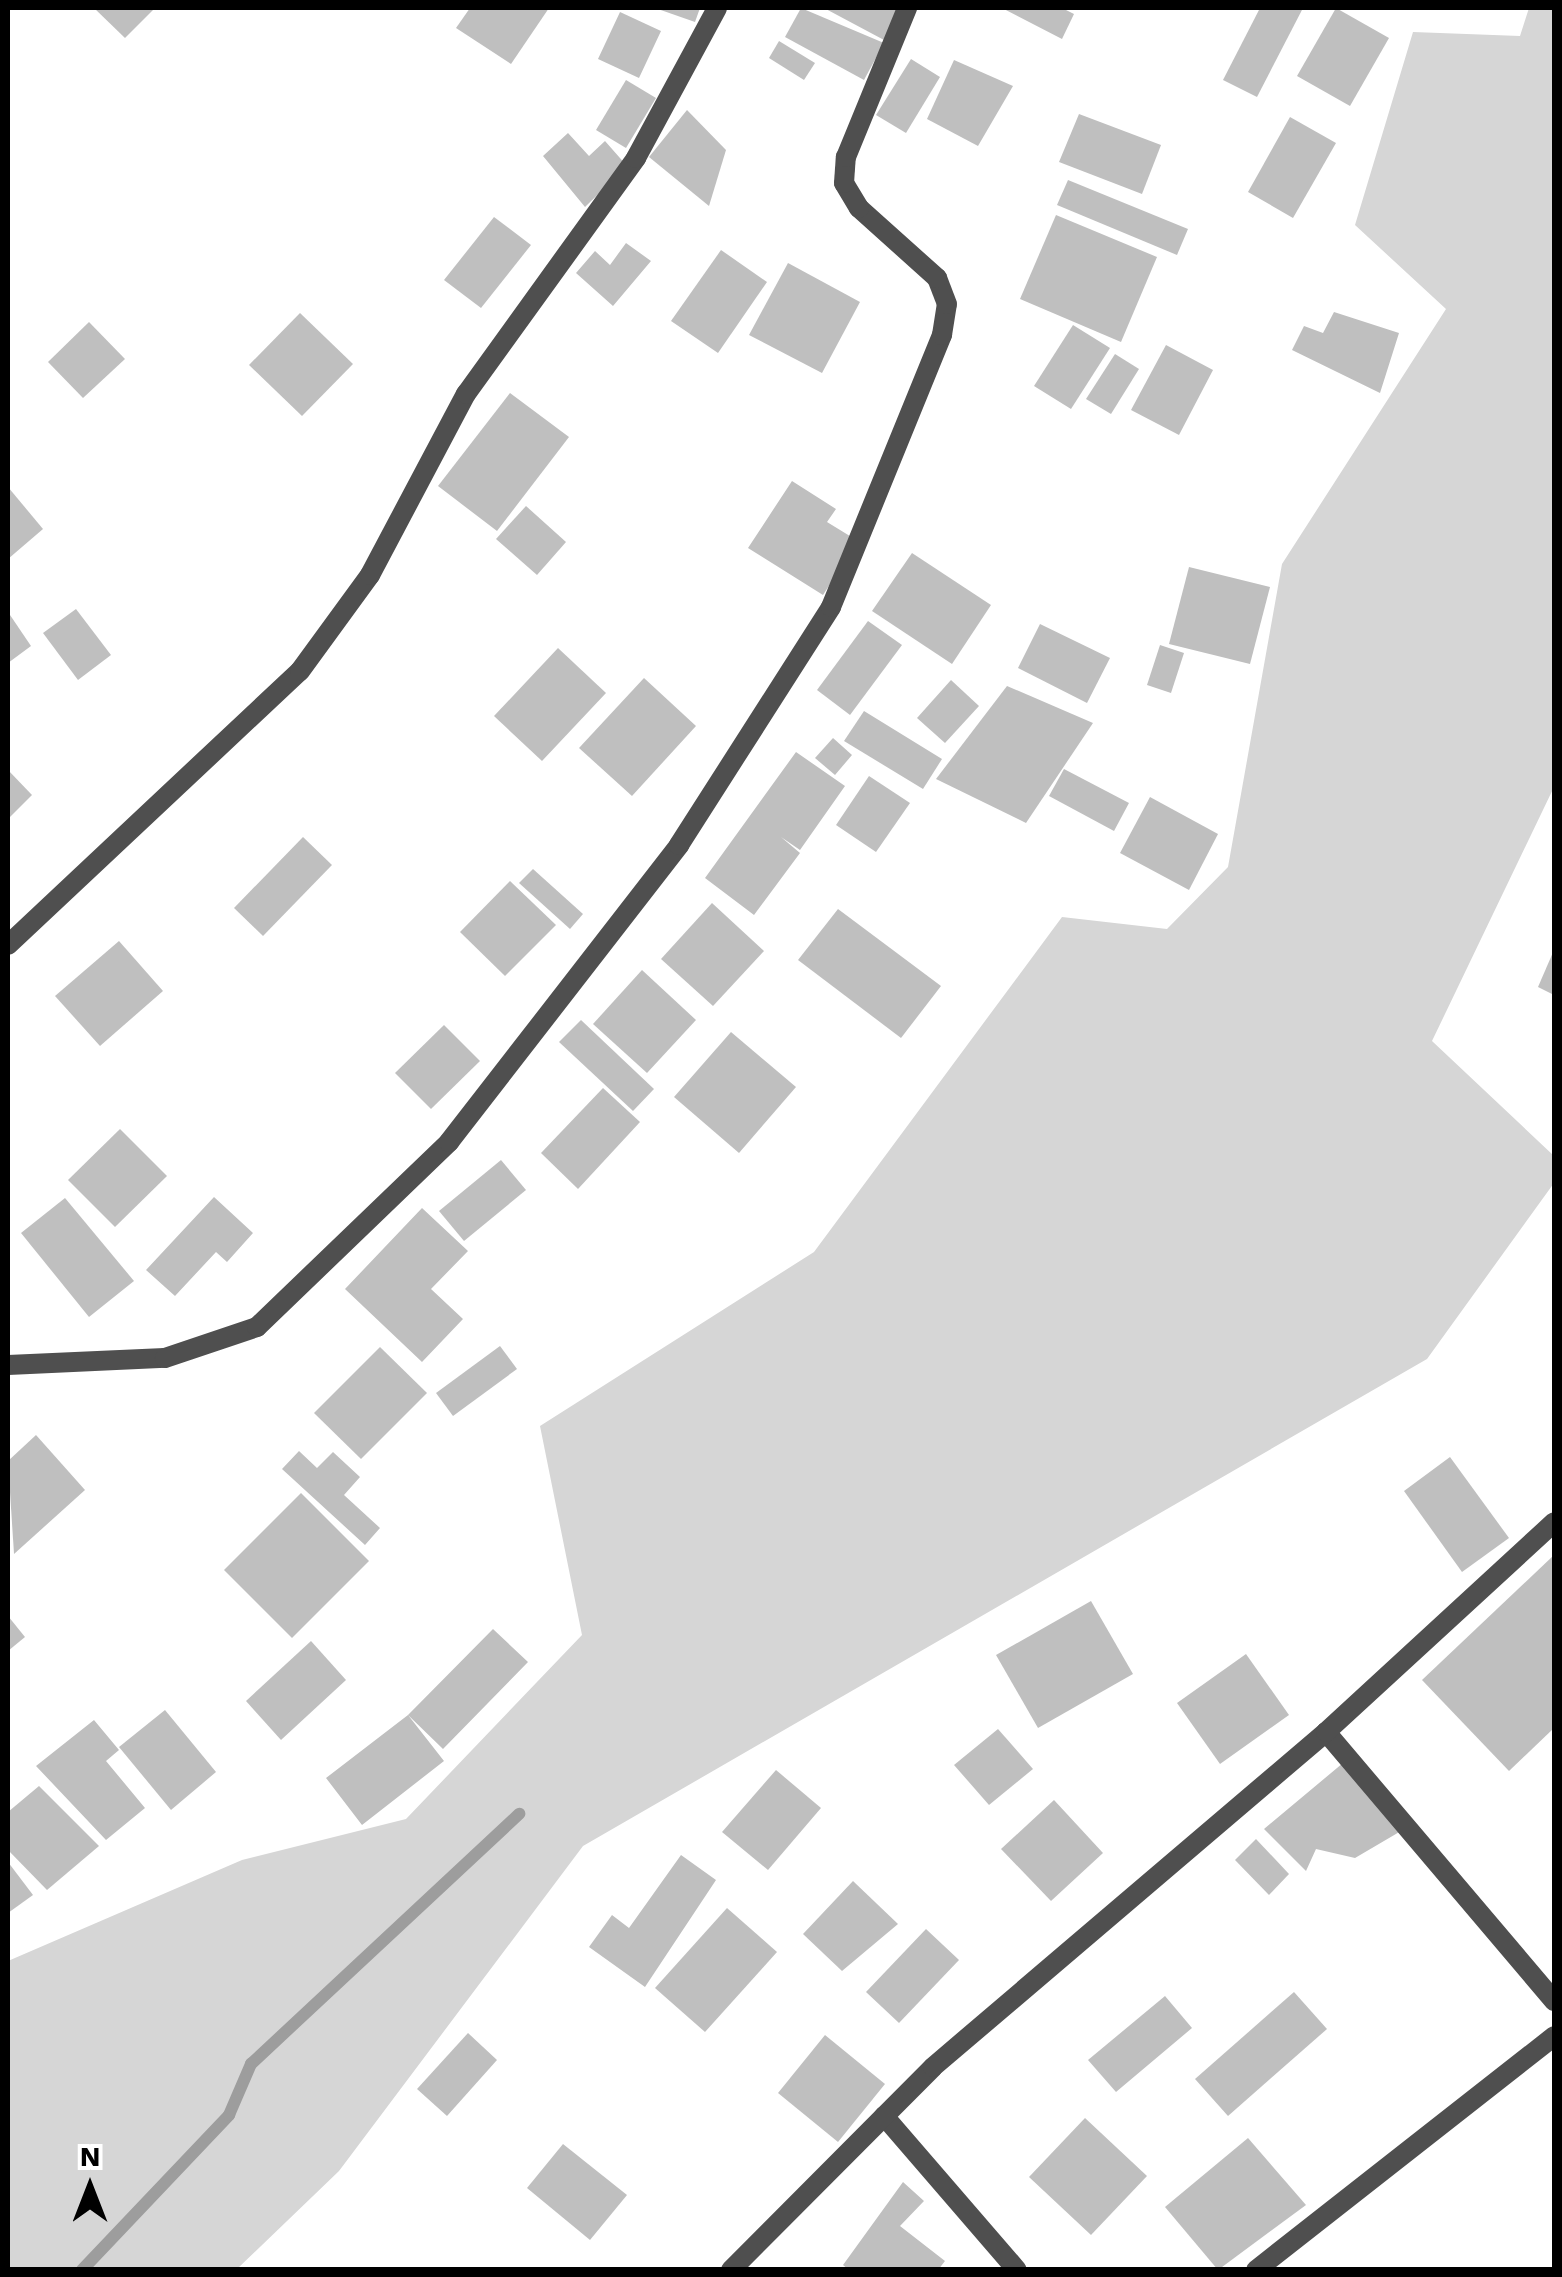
<!DOCTYPE html>
<html>
<head>
<meta charset="utf-8">
<style>
	body { margin:0 }
	#map { position:relative; width:1562px; height:2277px; overflow:hidden; background:#fff; font-family:"Work Sans",sans-serif }
	div>[style] { position:absolute }
	.green>* { inset:0; background:#d6d6d6 }
	.stream>* { height:12px; margin:-6px; padding:0 6px; transform-origin:6px; border-radius:6px; background:#9d9d9d }
	.building>* { inset:0; background:#bfbfbf }
	.street>* { height:20px; margin:-10px; padding:0 10px; transform-origin:10px; border-radius:10px; background:#4f4f4f }
	span { translate:-50% -50%; white-space:nowrap; text-align:center; line-height:1.15; -webkit-text-stroke:8px #fff; paint-order:stroke }
	.frame { position:absolute; inset:0; border:10px solid #000; pointer-events:none }
	.north { position:absolute; left:40px; top:2137px; width:100px; height:100px; -webkit-text-stroke:8px #fff; paint-order:stroke; rotate:0deg; font-size:28px; font-weight:700; line-height:40px; text-align:center; color:#000 }
	.north::after { content:''; display:block; margin:auto; width:35px; height:45px; background:#000; clip-path:polygon(50% 0,100% 100%,50% 72%,0 100%) }
</style>
</head>
<body>
<div id="map">
	<div class="green">
		<i style="clip-path:polygon(1529px 8px,1554px 8px,1554px 787px,1432px 1041px,1554px 1156px,1554px 1183px,1427px 1359px,583px 1846px,339px 2171px,237px 2269px,8px 2269px,8px 1961px,242px 1860px,406px 1819px,582px 1635px,540px 1426px,814px 1252px,1062px 917px,1167px 929px,1228px 867px,1282px 564px,1446px 309px,1355px 225px,1413px 32px,1520px 36px)"></i>
	</div>
	<div class="stream">
		<i style="left:82px;top:2270px;width:214px;rotate:-46.5deg"></i>
		<i style="left:229px;top:2115px;width:56px;rotate:-66.7deg"></i>
		<i style="left:251px;top:2064px;width:367px;rotate:-43deg"></i>
	</div>
	<div class="building">
		<i style="clip-path:polygon(94px 8px,155px 8px,125px 38px)"></i>
		<i style="clip-path:polygon(470px 8px,549px 8px,511px 64px,456px 28px)"></i>
		<i style="clip-path:polygon(655px 8px,700px 8px,695px 22px)"></i>
		<i style="clip-path:polygon(801px 8px,884px 43px,864px 80px,785px 37px)"></i>
		<i style="clip-path:polygon(824px 8px,902px 8px,884px 40px)"></i>
		<i style="clip-path:polygon(1002px 8px,1062px 8px,1074px 14px,1062px 39px)"></i>
		<i style="clip-path:polygon(1260px 8px,1303px 8px,1257px 97px,1223px 80px)"></i>
		<i style="clip-path:polygon(1336px 8px,1389px 38px,1350px 106px,1297px 76px)"></i>
		<i style="clip-path:polygon(620px 12px,661px 31px,639px 78px,598px 59px)"></i>
		<i style="clip-path:polygon(779px 41px,815px 63px,804px 80px,769px 58px)"></i>
		<i style="clip-path:polygon(911px 59px,940px 77px,906px 133px,876px 115px)"></i>
		<i style="clip-path:polygon(954px 60px,1013px 86px,978px 146px,927px 119px)"></i>
		<i style="clip-path:polygon(626px 80px,656px 98px,626px 148px,596px 130px)"></i>
		<i style="clip-path:polygon(687px 110px,726px 150px,709px 206px,649px 157px)"></i>
		<i style="clip-path:polygon(1079px 114px,1161px 145px,1142px 194px,1059px 162px)"></i>
		<i style="clip-path:polygon(1290px 117px,1336px 143px,1293px 218px,1248px 192px)"></i>
		<i style="clip-path:polygon(568px 133px,589px 156px,605px 141px,627px 166px,585px 207px,543px 156px)"></i>
		<i style="clip-path:polygon(1068px 180px,1188px 229px,1177px 255px,1057px 205px)"></i>
		<i style="clip-path:polygon(1056px 215px,1157px 257px,1121px 342px,1020px 299px)"></i>
		<i style="clip-path:polygon(494px 217px,531px 245px,481px 308px,444px 280px)"></i>
		<i style="clip-path:polygon(626px 243px,651px 261px,613px 306px,576px 273px,595px 251px,610px 265px)"></i>
		<i style="clip-path:polygon(721px 250px,767px 282px,718px 353px,671px 321px)"></i>
		<i style="clip-path:polygon(788px 263px,860px 302px,822px 373px,749px 335px)"></i>
		<i style="clip-path:polygon(1334px 312px,1399px 333px,1380px 393px,1292px 350px,1304px 326px,1323px 333px)"></i>
		<i style="clip-path:polygon(300px 313px,353px 364px,302px 416px,249px 365px)"></i>
		<i style="clip-path:polygon(89px 322px,125px 359px,83px 398px,48px 362px)"></i>
		<i style="clip-path:polygon(1073px 325px,1110px 348px,1071px 409px,1034px 386px)"></i>
		<i style="clip-path:polygon(1166px 345px,1213px 370px,1179px 435px,1131px 410px)"></i>
		<i style="clip-path:polygon(1115px 354px,1139px 369px,1111px 414px,1086px 399px)"></i>
		<i style="clip-path:polygon(510px 393px,569px 437px,497px 531px,438px 486px)"></i>
		<i style="clip-path:polygon(792px 481px,836px 509px,827px 522px,858px 541px,823px 595px,748px 548px)"></i>
		<i style="clip-path:polygon(8px 487px,43px 529px,8px 559px)"></i>
		<i style="clip-path:polygon(526px 506px,566px 542px,537px 575px,496px 539px)"></i>
		<i style="clip-path:polygon(912px 553px,991px 605px,952px 664px,872px 611px)"></i>
		<i style="clip-path:polygon(1189px 567px,1270px 587px,1250px 664px,1169px 644px)"></i>
		<i style="clip-path:polygon(76px 609px,111px 655px,78px 680px,43px 633px)"></i>
		<i style="clip-path:polygon(8px 612px,31px 646px,8px 663px)"></i>
		<i style="clip-path:polygon(868px 621px,902px 645px,850px 715px,817px 690px)"></i>
		<i style="clip-path:polygon(1040px 624px,1110px 658px,1087px 703px,1018px 668px)"></i>
		<i style="clip-path:polygon(1160px 645px,1184px 653px,1171px 693px,1147px 685px)"></i>
		<i style="clip-path:polygon(558px 648px,606px 693px,542px 761px,494px 716px)"></i>
		<i style="clip-path:polygon(644px 678px,696px 726px,632px 796px,579px 748px)"></i>
		<i style="clip-path:polygon(951px 680px,979px 706px,945px 743px,917px 718px)"></i>
		<i style="clip-path:polygon(1007px 686px,1093px 723px,1026px 823px,936px 779px)"></i>
		<i style="clip-path:polygon(864px 711px,942px 759px,923px 789px,844px 741px)"></i>
		<i style="clip-path:polygon(833px 738px,852px 755px,835px 775px,815px 758px)"></i>
		<i style="clip-path:polygon(796px 752px,845px 786px,800px 850px,781px 837px,800px 853px,754px 915px,705px 878px)"></i>
		<i style="clip-path:polygon(1064px 769px,1129px 803px,1114px 831px,1049px 796px)"></i>
		<i style="clip-path:polygon(8px 770px,32px 795px,8px 819px)"></i>
		<i style="clip-path:polygon(869px 776px,910px 803px,876px 852px,836px 825px)"></i>
		<i style="clip-path:polygon(1150px 797px,1218px 834px,1189px 890px,1120px 853px)"></i>
		<i style="clip-path:polygon(303px 837px,332px 865px,263px 936px,234px 908px)"></i>
		<i style="clip-path:polygon(533px 869px,583px 914px,570px 929px,519px 883px)"></i>
		<i style="clip-path:polygon(510px 881px,556px 925px,505px 976px,460px 932px)"></i>
		<i style="clip-path:polygon(712px 903px,764px 951px,713px 1006px,661px 959px)"></i>
		<i style="clip-path:polygon(838px 909px,941px 986px,901px 1038px,798px 960px)"></i>
		<i style="clip-path:polygon(119px 941px,163px 991px,100px 1046px,55px 996px)"></i>
		<i style="clip-path:polygon(1554px 950px,1554px 995px,1538px 987px)"></i>
		<i style="clip-path:polygon(642px 970px,696px 1020px,647px 1073px,593px 1024px)"></i>
		<i style="clip-path:polygon(581px 1020px,654px 1089px,633px 1111px,559px 1042px)"></i>
		<i style="clip-path:polygon(444px 1025px,480px 1061px,431px 1109px,395px 1073px)"></i>
		<i style="clip-path:polygon(731px 1032px,796px 1087px,739px 1153px,674px 1097px)"></i>
		<i style="clip-path:polygon(603px 1088px,640px 1122px,578px 1189px,541px 1153px)"></i>
		<i style="clip-path:polygon(120px 1129px,167px 1176px,115px 1227px,68px 1180px)"></i>
		<i style="clip-path:polygon(501px 1160px,526px 1190px,464px 1241px,439px 1211px)"></i>
		<i style="clip-path:polygon(214px 1197px,253px 1233px,227px 1262px,216px 1252px,175px 1296px,146px 1270px)"></i>
		<i style="clip-path:polygon(65px 1198px,134px 1281px,89px 1317px,21px 1233px)"></i>
		<i style="clip-path:polygon(422px 1208px,468px 1251px,431px 1289px,463px 1319px,422px 1362px,345px 1289px)"></i>
		<i style="clip-path:polygon(500px 1346px,517px 1369px,453px 1416px,436px 1393px)"></i>
		<i style="clip-path:polygon(380px 1347px,427px 1393px,361px 1459px,314px 1413px)"></i>
		<i style="clip-path:polygon(36px 1435px,85px 1490px,14px 1554px,8px 1461px)"></i>
		<i style="clip-path:polygon(299px 1451px,317px 1468px,333px 1452px,360px 1477px,344px 1495px,380px 1528px,365px 1545px,282px 1469px)"></i>
		<i style="clip-path:polygon(1450px 1457px,1509px 1538px,1462px 1572px,1404px 1491px)"></i>
		<i style="clip-path:polygon(301px 1493px,369px 1561px,292px 1638px,224px 1570px)"></i>
		<i style="clip-path:polygon(1554px 1555px,1554px 1728px,1509px 1771px,1422px 1680px)"></i>
		<i style="clip-path:polygon(1091px 1601px,1133px 1674px,1038px 1728px,996px 1655px)"></i>
		<i style="clip-path:polygon(8px 1616px,25px 1637px,8px 1651px)"></i>
		<i style="clip-path:polygon(493px 1629px,528px 1662px,443px 1749px,408px 1715px,444px 1761px,362px 1825px,326px 1778px,408px 1715px)"></i>
		<i style="clip-path:polygon(311px 1641px,346px 1680px,281px 1740px,246px 1701px)"></i>
		<i style="clip-path:polygon(1246px 1654px,1289px 1715px,1220px 1764px,1177px 1703px)"></i>
		<i style="clip-path:polygon(165px 1710px,216px 1772px,171px 1810px,119px 1747px)"></i>
		<i style="clip-path:polygon(94px 1720px,119px 1750px,106px 1761px,145px 1808px,106px 1840px,36px 1766px)"></i>
		<i style="clip-path:polygon(998px 1729px,1033px 1769px,989px 1805px,954px 1765px)"></i>
		<i style="clip-path:polygon(1343px 1763px,1401px 1831px,1355px 1858px,1316px 1849px,1306px 1871px,1264px 1829px)"></i>
		<i style="clip-path:polygon(776px 1770px,821px 1808px,768px 1870px,722px 1832px)"></i>
		<i style="clip-path:polygon(39px 1786px,99px 1846px,47px 1890px,8px 1850px,8px 1812px)"></i>
		<i style="clip-path:polygon(1054px 1800px,1103px 1853px,1051px 1901px,1001px 1849px)"></i>
		<i style="clip-path:polygon(1256px 1839px,1289px 1874px,1269px 1895px,1235px 1860px)"></i>
		<i style="clip-path:polygon(681px 1855px,716px 1880px,645px 1987px,589px 1947px,612px 1915px,629px 1928px)"></i>
		<i style="clip-path:polygon(8px 1862px,33px 1895px,8px 1913px)"></i>
		<i style="clip-path:polygon(853px 1881px,898px 1924px,842px 1971px,803px 1934px)"></i>
		<i style="clip-path:polygon(727px 1908px,777px 1952px,705px 2032px,655px 1988px)"></i>
		<i style="clip-path:polygon(926px 1929px,959px 1960px,899px 2023px,866px 1992px)"></i>
		<i style="clip-path:polygon(1294px 1992px,1327px 2029px,1228px 2116px,1195px 2079px)"></i>
		<i style="clip-path:polygon(1165px 1996px,1192px 2028px,1116px 2092px,1088px 2060px)"></i>
		<i style="clip-path:polygon(468px 2033px,497px 2060px,447px 2116px,417px 2089px)"></i>
		<i style="clip-path:polygon(825px 2035px,885px 2084px,838px 2142px,778px 2093px)"></i>
		<i style="clip-path:polygon(1085px 2118px,1147px 2176px,1091px 2235px,1029px 2177px)"></i>
		<i style="clip-path:polygon(1248px 2138px,1306px 2205px,1218px 2270px,1165px 2207px)"></i>
		<i style="clip-path:polygon(563px 2144px,627px 2195px,590px 2240px,527px 2188px)"></i>
		<i style="clip-path:polygon(903px 2182px,924px 2201px,900px 2226px,945px 2261px,938px 2270px,849px 2270px,843px 2265px)"></i>
	</div>
	<div class="street">
		<i style="left:8px;top:945px;width:400px;rotate:-43.2deg"></i>
		<i style="left:300px;top:671px;width:119px;rotate:-53.9deg"></i>
		<i style="left:370px;top:575px;width:205px;rotate:-62.1deg"></i>
		<i style="left:466px;top:394px;width:291px;rotate:-54.2deg"></i>
		<i style="left:636px;top:158px;width:170px;rotate:-61.6deg"></i>
		<i style="left:8px;top:1365px;width:157px;rotate:-2.6deg"></i>
		<i style="left:165px;top:1358px;width:97px;rotate:-18.6deg"></i>
		<i style="left:257px;top:1327px;width:267px;rotate:-43.9deg"></i>
		<i style="left:449px;top:1142px;width:376px;rotate:-52.2deg"></i>
		<i style="left:679px;top:845px;width:282px;rotate:-57.4deg"></i>
		<i style="left:831px;top:607px;width:294px;rotate:-67.8deg"></i>
		<i style="left:942px;top:335px;width:31px;rotate:-81deg"></i>
		<i style="left:947px;top:304px;width:28px;rotate:-111deg"></i>
		<i style="left:937px;top:278px;width:105px;rotate:-138.1deg"></i>
		<i style="left:859px;top:208px;width:29px;rotate:-121deg"></i>
		<i style="left:844px;top:183px;width:26px;rotate:-86deg"></i>
		<i style="left:846px;top:157px;width:161px;rotate:-67.7deg"></i>
		<i style="left:1326px;top:1732px;width:353px;rotate:49.7deg"></i>
		<i style="left:884px;top:2116px;width:203px;rotate:49.2deg"></i>
		<i style="left:731px;top:2270px;width:286px;rotate:-45.1deg"></i>
		<i style="left:933px;top:2067px;width:516px;rotate:-40.44deg"></i>
		<i style="left:1326px;top:1732px;width:310px;rotate:-42.6deg"></i>
		<i style="left:1256px;top:2270px;width:379px;rotate:-38.1deg"></i>
	</div>
	<div class="frame"></div>
	<div class="north">N</div>
</div>
</body>
</html>
